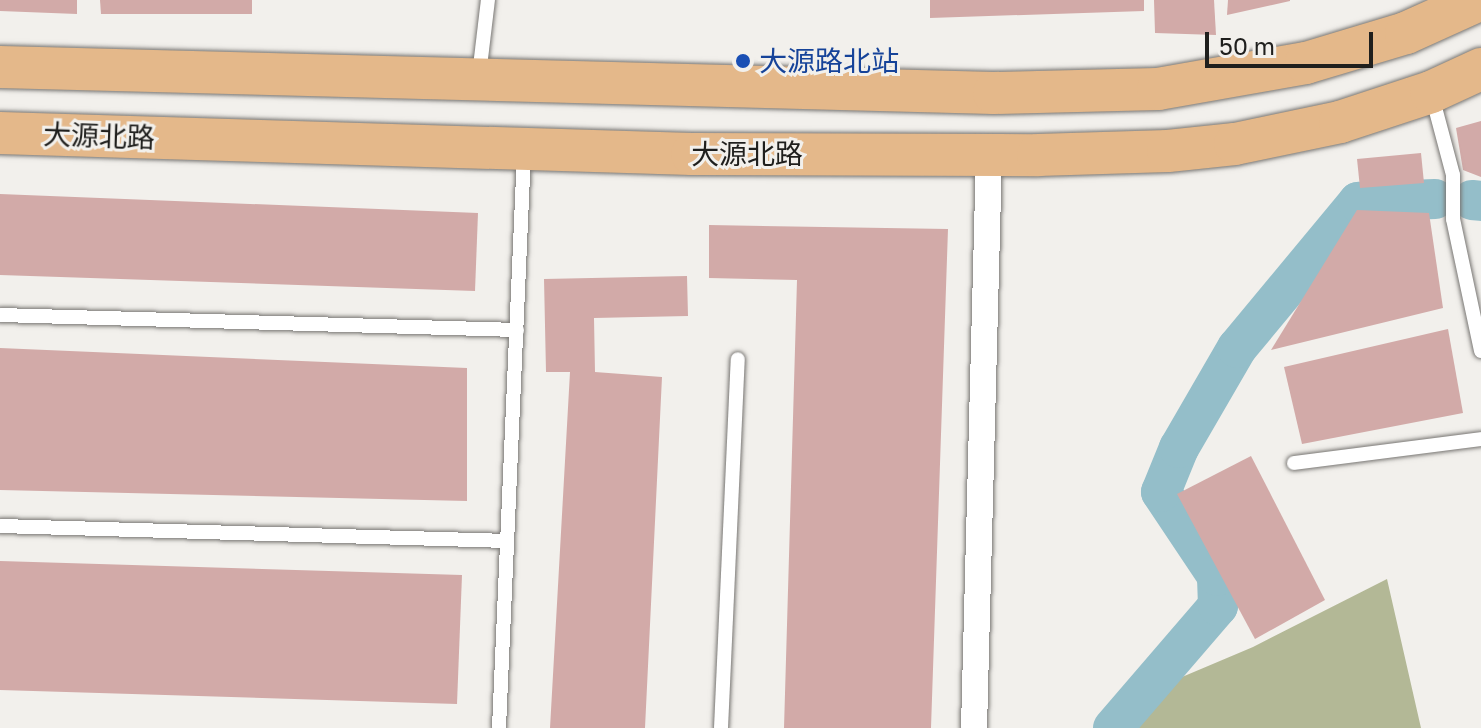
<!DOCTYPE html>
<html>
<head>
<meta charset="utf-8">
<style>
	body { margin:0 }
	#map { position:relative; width:1481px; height:728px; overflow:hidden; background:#f2f0ec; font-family:"Golos Text","Noto Sans SC",sans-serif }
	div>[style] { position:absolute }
	.forest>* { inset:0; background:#b3b896 }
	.river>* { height:40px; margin:-20px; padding:0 20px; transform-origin:20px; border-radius:20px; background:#94bec9 }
	.building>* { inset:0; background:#d2aaa8 }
	.roads { filter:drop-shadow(0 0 2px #787673) drop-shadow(0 0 2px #787673) }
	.service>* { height:14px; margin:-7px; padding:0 7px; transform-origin:7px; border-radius:7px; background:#fff }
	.minor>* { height:26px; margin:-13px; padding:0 13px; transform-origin:13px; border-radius:13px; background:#fff }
	.primary>* { height:42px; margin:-21px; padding:0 21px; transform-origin:21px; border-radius:21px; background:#e4b88a }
	.dots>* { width:22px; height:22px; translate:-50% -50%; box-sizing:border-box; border:4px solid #f2f0ec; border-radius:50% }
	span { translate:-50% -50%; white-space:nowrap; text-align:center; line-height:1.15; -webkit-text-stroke:6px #f2f0ec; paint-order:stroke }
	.transit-label { font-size:28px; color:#164399 }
	.left { translate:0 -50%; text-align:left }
	.street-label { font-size:28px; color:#1f1f1d }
	.scale { position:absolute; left:1205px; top:32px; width:168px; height:36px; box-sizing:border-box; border:4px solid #1f1f1d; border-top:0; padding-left:10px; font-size:24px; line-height:28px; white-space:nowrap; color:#1f1f1d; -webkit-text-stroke:6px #f2f0ec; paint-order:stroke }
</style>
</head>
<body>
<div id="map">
	<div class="forest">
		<i style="clip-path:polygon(1387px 579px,1421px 728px,1130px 728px,1156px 688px,1253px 647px)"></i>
	</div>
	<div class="river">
		<i style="left:1472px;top:200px;width:9px;rotate:6deg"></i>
		<i style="left:1113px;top:728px;width:161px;rotate:-49.3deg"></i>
		<i style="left:1218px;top:606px;width:30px;rotate:-92deg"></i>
		<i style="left:1217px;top:576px;width:101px;rotate:-123.7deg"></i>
		<i style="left:1161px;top:492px;width:48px;rotate:-67.8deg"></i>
		<i style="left:1179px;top:448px;width:116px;rotate:-59.9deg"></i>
		<i style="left:1237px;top:348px;width:190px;rotate:-50.3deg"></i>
		<i style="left:1358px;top:202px;width:77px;rotate:-2.2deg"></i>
	</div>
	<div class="building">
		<i style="clip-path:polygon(0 0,77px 0,77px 14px,0 11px)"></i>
		<i style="clip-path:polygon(100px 0,252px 0,252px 14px,101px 14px)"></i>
		<i style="clip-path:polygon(930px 0,1144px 0,1144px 11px,930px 18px)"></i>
		<i style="clip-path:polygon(1154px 0,1214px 0,1216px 35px,1155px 33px)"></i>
		<i style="clip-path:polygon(1228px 0,1290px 0,1290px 1px,1227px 15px)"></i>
		<i style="clip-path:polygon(1481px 121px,1481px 177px,1463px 170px,1456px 128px)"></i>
		<i style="clip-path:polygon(1421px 153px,1424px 183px,1360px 188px,1357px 159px)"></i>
		<i style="clip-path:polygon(0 194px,478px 213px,475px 291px,0 275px)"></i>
		<i style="clip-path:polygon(1357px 210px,1429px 213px,1443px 308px,1271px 350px)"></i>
		<i style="clip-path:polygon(709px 225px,948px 229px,931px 728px,784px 728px,797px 280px,709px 278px)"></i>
		<i style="clip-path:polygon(687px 276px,688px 316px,594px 318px,595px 372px,662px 377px,645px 728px,550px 728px,570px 372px,546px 372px,544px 279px)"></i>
		<i style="clip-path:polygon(1448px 329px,1463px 413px,1302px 444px,1284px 367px)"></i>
		<i style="clip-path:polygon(0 348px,467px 368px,467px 501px,0 490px)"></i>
		<i style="clip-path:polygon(1251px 456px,1325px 600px,1255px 639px,1177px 494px)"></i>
		<i style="clip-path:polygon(0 561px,462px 575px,457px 704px,0 690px)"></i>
	</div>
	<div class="roads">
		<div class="service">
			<i style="left:479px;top:75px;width:76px;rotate:-83.2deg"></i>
			<i style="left:1432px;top:96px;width:82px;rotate:75.1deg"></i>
			<i style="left:1453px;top:175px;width:44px;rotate:90deg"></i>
			<i style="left:1453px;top:219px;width:135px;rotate:78deg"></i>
			<i style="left:0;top:315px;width:517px;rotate:1.66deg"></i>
			<i style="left:1294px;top:463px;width:189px;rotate:-7.3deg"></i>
			<i style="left:0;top:526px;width:507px;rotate:1.69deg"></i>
			<i style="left:499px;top:728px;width:577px;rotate:-87.51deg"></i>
			<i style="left:721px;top:728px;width:369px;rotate:-87.4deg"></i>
		</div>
		<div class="minor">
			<i style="left:974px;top:728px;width:572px;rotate:-88.5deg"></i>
		</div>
		<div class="primary">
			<i style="left:0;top:67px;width:994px;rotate:1.5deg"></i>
			<i style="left:994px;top:93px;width:164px;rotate:-1.4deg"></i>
			<i style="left:1158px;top:89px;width:150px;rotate:-10deg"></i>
			<i style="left:1306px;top:63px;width:104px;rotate:-16.7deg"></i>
			<i style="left:1406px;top:33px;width:80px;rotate:-24.3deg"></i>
			<i style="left:0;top:133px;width:692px;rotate:1.74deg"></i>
			<i style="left:692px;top:154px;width:346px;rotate:0.2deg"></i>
			<i style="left:1038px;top:155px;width:130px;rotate:-1.8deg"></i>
			<i style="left:1168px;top:151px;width:67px;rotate:-6deg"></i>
			<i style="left:1235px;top:144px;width:107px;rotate:-11.8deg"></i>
			<i style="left:1340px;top:122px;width:96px;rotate:-18.2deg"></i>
			<i style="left:1431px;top:92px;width:55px;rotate:-24.7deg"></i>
		</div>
	</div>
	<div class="dots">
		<i style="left:743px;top:61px;background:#1a4fb4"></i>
	</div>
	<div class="transit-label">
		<span class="left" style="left:759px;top:61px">大源路北站</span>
	</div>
	<div class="street-label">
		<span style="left:99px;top:136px;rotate:2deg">大源北路</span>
		<span style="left:747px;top:154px">大源北路</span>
	</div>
	<div class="scale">50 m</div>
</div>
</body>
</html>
